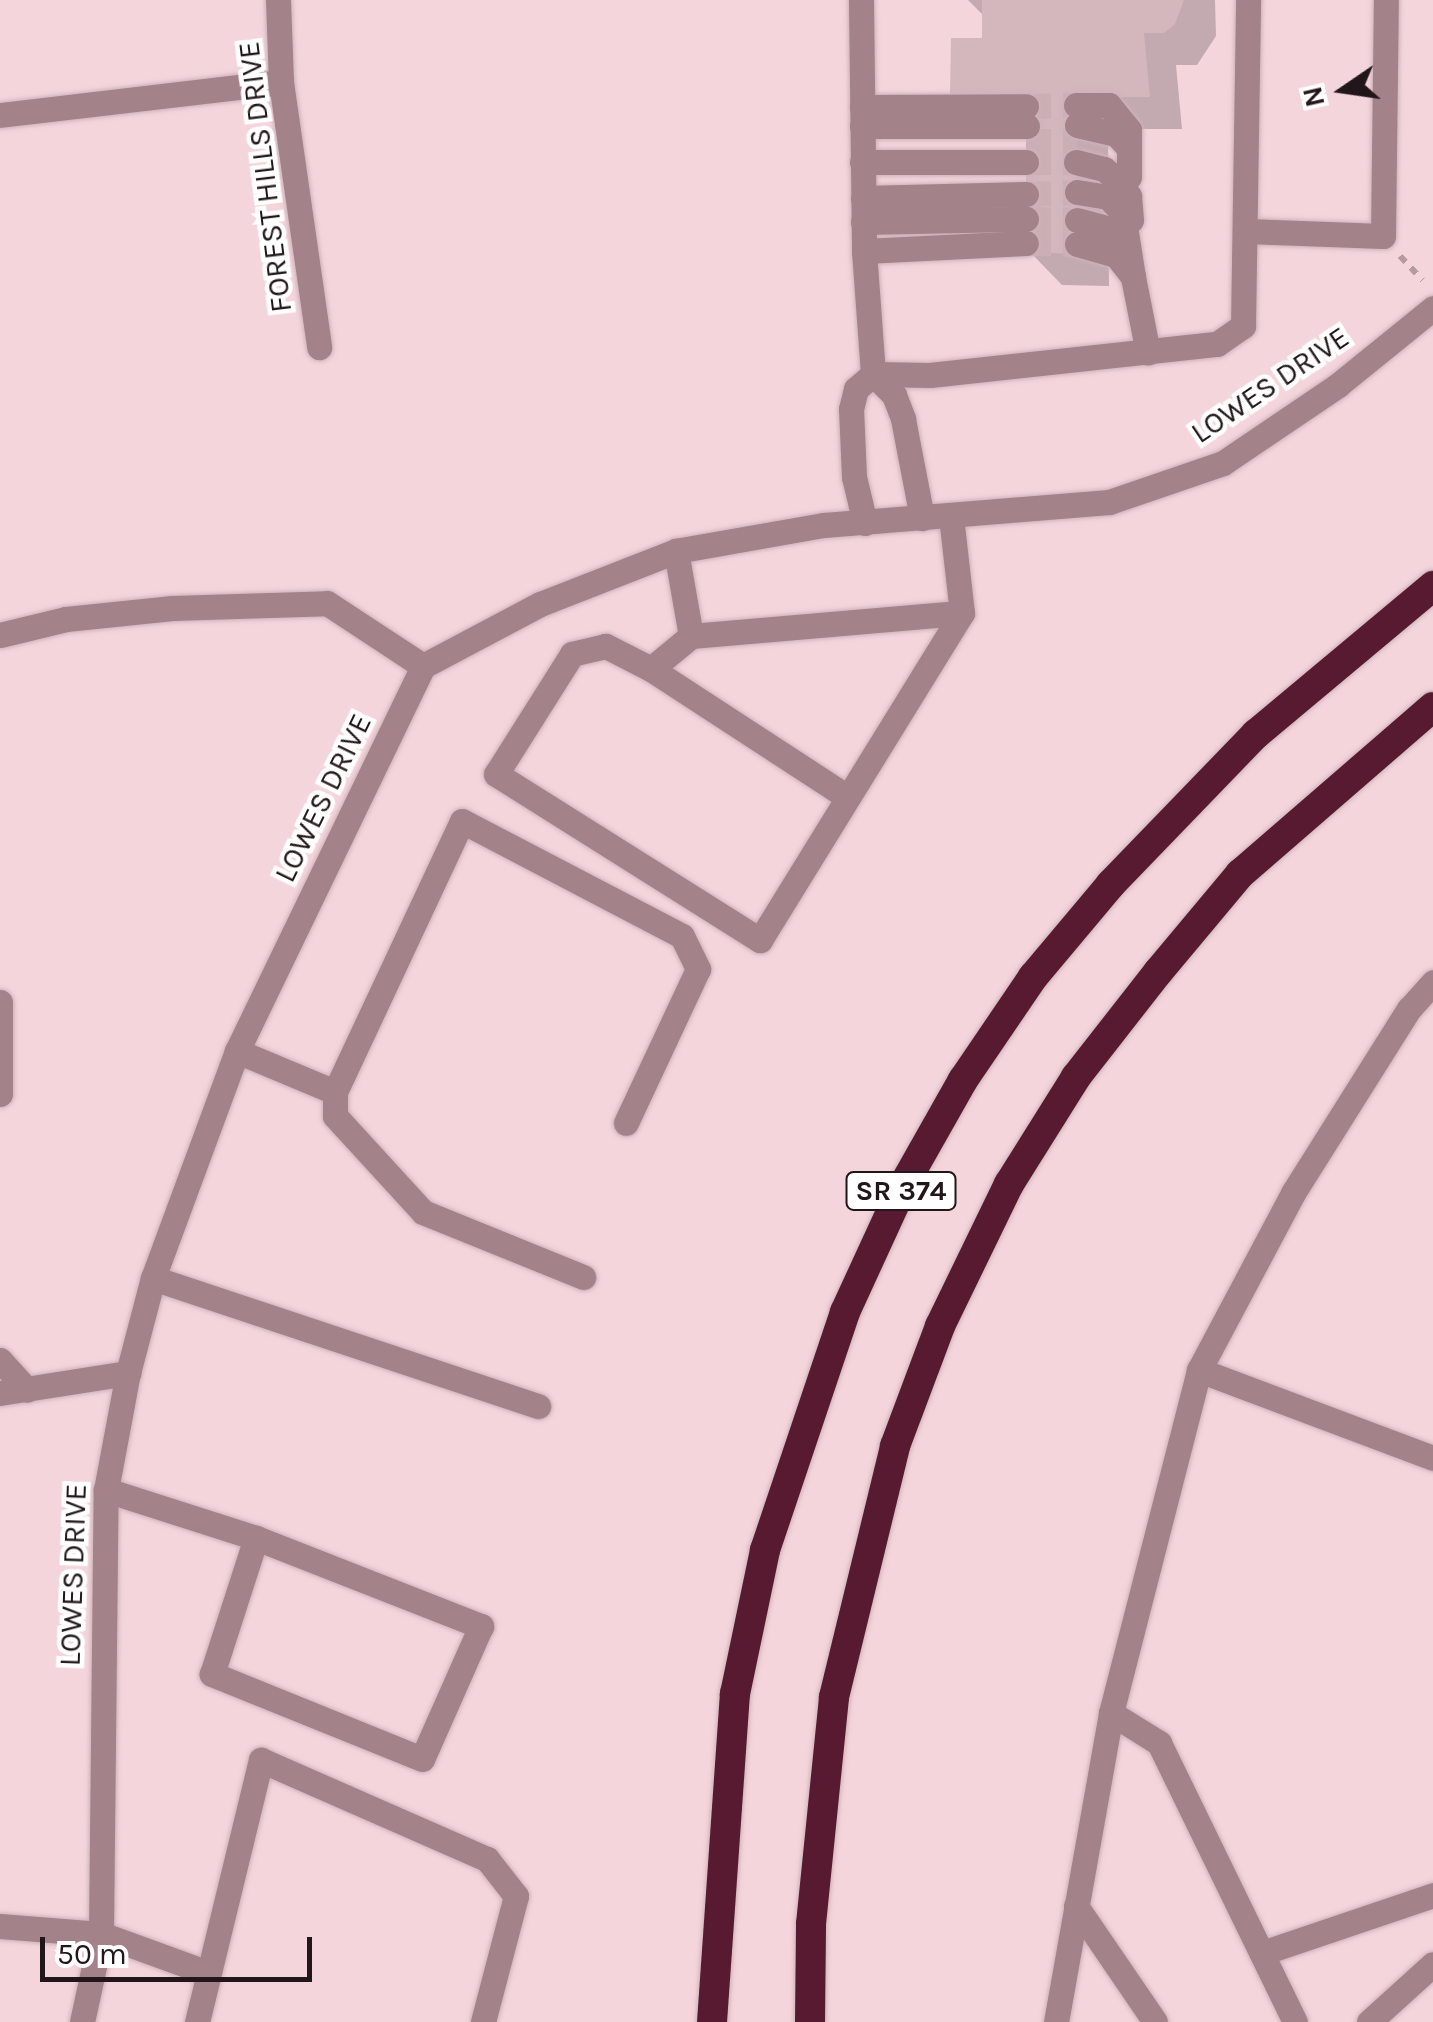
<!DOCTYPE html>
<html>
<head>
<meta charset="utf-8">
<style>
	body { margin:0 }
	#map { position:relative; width:1433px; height:2022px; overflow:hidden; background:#f4d5dc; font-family:Karla,sans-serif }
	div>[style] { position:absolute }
	.shadow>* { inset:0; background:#0003 }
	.building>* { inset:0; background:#d4b6bd }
	.minor-tunnel>* { height:25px; margin-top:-12.5px; transform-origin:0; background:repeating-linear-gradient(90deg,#caafb5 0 25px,transparent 0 37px) }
	.path>* { height:6px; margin-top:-3px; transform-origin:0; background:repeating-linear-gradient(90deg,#b49ba0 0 8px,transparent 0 16px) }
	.roads { filter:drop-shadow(0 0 2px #ceb3b9) drop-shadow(0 0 2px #ceb3b9) }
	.minor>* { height:25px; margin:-12.5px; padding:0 12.5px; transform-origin:12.5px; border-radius:12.5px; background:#a3828a }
	.highway>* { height:30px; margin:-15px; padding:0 15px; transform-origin:15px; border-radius:15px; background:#581a30 }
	span { translate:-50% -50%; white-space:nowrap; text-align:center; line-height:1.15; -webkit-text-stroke:9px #fff; paint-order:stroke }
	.shield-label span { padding:2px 8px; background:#fff; border:2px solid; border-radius:8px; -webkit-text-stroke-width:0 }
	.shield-label { font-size:28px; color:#211619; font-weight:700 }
	.street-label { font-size:30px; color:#211619 }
	.north { position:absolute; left:1293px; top:40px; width:100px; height:100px; -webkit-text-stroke:8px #fff; paint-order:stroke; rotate:257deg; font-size:28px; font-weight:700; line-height:40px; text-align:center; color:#211619 }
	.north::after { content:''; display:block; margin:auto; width:35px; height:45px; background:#211619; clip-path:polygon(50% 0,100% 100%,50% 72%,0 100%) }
	.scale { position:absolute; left:40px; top:1937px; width:272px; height:45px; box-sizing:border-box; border:5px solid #211619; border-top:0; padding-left:12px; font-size:30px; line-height:35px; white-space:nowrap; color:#211619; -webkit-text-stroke:8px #fff; paint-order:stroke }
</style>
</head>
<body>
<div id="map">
	<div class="shadow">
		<i style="clip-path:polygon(968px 0,1215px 0,1216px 36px,1197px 65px,1176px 65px,1182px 129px,1108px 129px,1109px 286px,1062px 285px,1029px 251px,1029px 128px,984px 41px,985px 17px)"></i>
	</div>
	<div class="building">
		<i style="clip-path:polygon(982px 0,1184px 0,1175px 24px,1164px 33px,1144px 33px,1150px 97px,1076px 97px,1077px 254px,1026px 252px,1026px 97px,950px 94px,951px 38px,982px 38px)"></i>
	</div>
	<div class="minor-tunnel">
		<i style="left:1026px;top:106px;width:50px;rotate:-1.1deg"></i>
		<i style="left:1026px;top:141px;width:51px"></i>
		<i style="left:1026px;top:162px;width:50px"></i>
		<i style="left:1026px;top:194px;width:51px;rotate:-2.2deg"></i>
		<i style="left:1026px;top:219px;width:51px;rotate:1.1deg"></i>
		<i style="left:1026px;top:243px;width:51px;rotate:1.1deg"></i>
	</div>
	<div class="path">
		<i style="left:1400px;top:256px;width:33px;rotate:47deg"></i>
	</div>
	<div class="roads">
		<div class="minor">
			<i style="left:278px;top:0;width:82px;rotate:87.9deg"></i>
			<i style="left:281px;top:82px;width:268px;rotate:81.8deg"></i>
			<i style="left:861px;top:0;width:251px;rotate:89.3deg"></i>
			<i style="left:864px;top:251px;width:123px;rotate:85.8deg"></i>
			<i style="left:873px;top:374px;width:30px;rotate:45deg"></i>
			<i style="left:894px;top:395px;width:26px;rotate:69deg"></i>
			<i style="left:903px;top:419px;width:101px;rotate:79.1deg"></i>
			<i style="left:1076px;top:105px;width:33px"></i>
			<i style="left:1109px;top:105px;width:32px;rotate:51deg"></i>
			<i style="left:1129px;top:130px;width:18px;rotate:90deg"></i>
			<i style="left:862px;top:107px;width:164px;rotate:-0.3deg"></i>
			<i style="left:0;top:115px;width:283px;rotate:-6.7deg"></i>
			<i style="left:1077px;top:125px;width:40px;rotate:13deg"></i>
			<i style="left:1116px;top:134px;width:19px;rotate:47deg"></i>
			<i style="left:1129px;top:148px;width:29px;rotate:90deg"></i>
			<i style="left:862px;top:126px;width:165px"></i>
			<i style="left:862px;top:162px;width:164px"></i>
			<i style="left:1076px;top:162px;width:29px;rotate:14deg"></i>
			<i style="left:1104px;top:169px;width:21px;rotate:39deg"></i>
			<i style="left:1120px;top:182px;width:17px;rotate:57deg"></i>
			<i style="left:1129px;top:196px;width:24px;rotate:85deg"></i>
			<i style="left:1077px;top:192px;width:31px;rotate:9deg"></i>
			<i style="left:1108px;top:197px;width:22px;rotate:47deg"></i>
			<i style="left:1123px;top:213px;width:65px;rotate:81.1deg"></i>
			<i style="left:863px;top:198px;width:163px;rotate:-1.4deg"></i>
			<i style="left:1077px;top:220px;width:35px;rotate:15deg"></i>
			<i style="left:1111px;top:229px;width:30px;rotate:62deg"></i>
			<i style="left:863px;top:222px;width:163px;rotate:-1.1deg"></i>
			<i style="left:1246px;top:231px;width:137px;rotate:2.1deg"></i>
			<i style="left:1383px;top:236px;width:236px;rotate:-89.3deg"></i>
			<i style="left:1077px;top:244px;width:41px;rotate:15.8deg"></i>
			<i style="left:1116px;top:255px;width:28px;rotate:52deg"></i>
			<i style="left:1133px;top:277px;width:77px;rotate:78.8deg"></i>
			<i style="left:864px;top:251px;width:162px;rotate:-2.8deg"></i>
			<i style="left:865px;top:523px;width:47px;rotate:-103.4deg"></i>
			<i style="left:854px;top:477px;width:68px;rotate:-92.5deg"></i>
			<i style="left:851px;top:409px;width:21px;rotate:-76deg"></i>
			<i style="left:856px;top:389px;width:23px;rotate:-41deg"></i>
			<i style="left:873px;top:374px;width:57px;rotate:1deg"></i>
			<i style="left:930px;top:375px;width:289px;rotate:-6.2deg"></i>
			<i style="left:1217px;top:344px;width:32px;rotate:-35deg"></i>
			<i style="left:1243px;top:326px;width:326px;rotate:-89.1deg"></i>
			<i style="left:676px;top:551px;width:86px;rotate:80deg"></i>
			<i style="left:691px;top:636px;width:272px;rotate:-4.9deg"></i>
			<i style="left:962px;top:613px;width:98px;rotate:-96.5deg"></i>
			<i style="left:0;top:635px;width:68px;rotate:-13.6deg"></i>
			<i style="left:66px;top:619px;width:107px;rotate:-5.9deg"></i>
			<i style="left:172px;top:608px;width:155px;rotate:-1.8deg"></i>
			<i style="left:327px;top:603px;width:115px;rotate:33.3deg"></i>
			<i style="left:691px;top:636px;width:52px;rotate:140.5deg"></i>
			<i style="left:651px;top:669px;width:51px;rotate:-152.9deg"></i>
			<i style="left:606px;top:646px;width:35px;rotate:167deg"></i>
			<i style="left:572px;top:654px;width:142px;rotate:122.3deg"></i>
			<i style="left:496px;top:774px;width:312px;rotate:32.2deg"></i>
			<i style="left:760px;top:940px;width:384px;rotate:-58.3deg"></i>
			<i style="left:651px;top:669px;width:233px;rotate:33.1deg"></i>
			<i style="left:0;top:1002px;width:92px;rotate:90deg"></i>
			<i style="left:237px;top:1051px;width:106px;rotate:22.7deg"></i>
			<i style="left:335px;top:1092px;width:299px;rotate:-64.9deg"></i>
			<i style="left:462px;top:821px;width:248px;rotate:27.6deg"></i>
			<i style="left:682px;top:936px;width:37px;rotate:64deg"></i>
			<i style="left:698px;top:969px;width:170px;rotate:115.1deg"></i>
			<i style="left:335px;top:1092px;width:24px;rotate:90deg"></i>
			<i style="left:335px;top:1116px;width:130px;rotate:47.5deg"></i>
			<i style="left:423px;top:1212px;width:173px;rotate:22.1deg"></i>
			<i style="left:153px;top:1278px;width:406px;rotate:18.4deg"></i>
			<i style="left:0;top:1360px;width:40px;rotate:48deg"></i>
			<i style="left:1199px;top:1370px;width:200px;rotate:-62deg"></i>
			<i style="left:1293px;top:1193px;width:218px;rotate:-57.8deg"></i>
			<i style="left:1409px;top:1009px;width:36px;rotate:-48deg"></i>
			<i style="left:0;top:1393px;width:130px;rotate:-8.9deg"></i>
			<i style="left:106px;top:1490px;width:157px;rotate:17.7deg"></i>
			<i style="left:256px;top:1538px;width:242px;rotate:21.4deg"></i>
			<i style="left:481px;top:1626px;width:145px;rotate:113.9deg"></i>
			<i style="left:422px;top:1759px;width:227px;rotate:-158deg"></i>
			<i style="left:212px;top:1674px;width:143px;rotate:-72.1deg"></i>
			<i style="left:1111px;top:1713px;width:354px;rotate:-75.6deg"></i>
			<i style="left:1199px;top:1370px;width:250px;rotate:20.6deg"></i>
			<i style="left:1076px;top:1906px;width:140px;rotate:55.7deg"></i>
			<i style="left:0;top:1926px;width:101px;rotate:4.5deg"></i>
			<i style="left:101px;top:1934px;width:114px;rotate:20deg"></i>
			<i style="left:1262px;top:1953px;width:181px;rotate:-18.7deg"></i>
			<i style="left:82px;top:2022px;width:90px;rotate:-77.8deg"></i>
			<i style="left:101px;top:1934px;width:444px;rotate:-89.4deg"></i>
			<i style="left:106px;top:1490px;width:119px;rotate:-79.4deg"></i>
			<i style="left:128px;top:1373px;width:98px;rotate:-75.3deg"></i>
			<i style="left:153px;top:1278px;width:242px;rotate:-69.7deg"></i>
			<i style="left:237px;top:1051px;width:428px;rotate:-64.2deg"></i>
			<i style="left:423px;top:666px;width:132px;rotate:-27.9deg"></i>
			<i style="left:540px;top:604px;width:146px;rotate:-21.3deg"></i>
			<i style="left:676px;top:551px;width:150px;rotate:-10deg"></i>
			<i style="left:824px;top:525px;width:286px;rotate:-4.6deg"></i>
			<i style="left:1109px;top:502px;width:120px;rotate:-18.9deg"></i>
			<i style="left:1223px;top:463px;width:139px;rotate:-34.1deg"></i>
			<i style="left:1338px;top:385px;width:122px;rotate:-39deg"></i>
			<i style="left:197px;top:2022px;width:270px;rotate:-76.3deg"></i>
			<i style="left:261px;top:1760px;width:247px;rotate:23.7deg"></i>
			<i style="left:487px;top:1859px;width:47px;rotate:51.9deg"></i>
			<i style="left:516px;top:1896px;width:130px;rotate:104.7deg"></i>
			<i style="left:1056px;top:2022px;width:314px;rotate:-79.9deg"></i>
			<i style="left:1111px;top:1713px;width:57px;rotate:32deg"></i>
			<i style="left:1159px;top:1743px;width:310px;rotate:64deg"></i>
			<i style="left:1369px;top:2022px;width:86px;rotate:-42.2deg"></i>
		</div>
		<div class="highway">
			<i style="left:712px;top:2022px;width:329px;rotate:-86deg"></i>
			<i style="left:735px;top:1694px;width:147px;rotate:-78.2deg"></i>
			<i style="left:765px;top:1550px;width:251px;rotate:-71.4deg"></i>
			<i style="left:845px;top:1312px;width:139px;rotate:-65.3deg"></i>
			<i style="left:903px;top:1186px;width:122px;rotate:-60.5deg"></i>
			<i style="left:963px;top:1080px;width:125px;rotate:-55.8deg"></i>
			<i style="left:1033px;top:977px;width:121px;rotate:-50deg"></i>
			<i style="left:1111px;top:884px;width:209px;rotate:-46deg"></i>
			<i style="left:1256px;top:734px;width:231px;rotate:-39.9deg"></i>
			<i style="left:810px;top:2022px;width:98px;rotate:-89.4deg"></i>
			<i style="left:811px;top:1924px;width:228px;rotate:-84.2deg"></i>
			<i style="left:834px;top:1697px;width:258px;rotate:-76.3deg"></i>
			<i style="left:895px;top:1446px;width:128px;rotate:-69.4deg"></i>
			<i style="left:940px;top:1326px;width:158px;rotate:-64.1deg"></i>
			<i style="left:1009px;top:1184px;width:126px;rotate:-57.9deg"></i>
			<i style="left:1076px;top:1077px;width:133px;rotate:-52deg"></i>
			<i style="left:1158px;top:972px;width:128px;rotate:-50.1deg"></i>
			<i style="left:1240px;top:874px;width:255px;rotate:-40.9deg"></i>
		</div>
	</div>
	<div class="shield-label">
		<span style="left:901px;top:1191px">SR 374</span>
	</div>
	<div class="street-label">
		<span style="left:265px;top:177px;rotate:-97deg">FOREST HILLS DRIVE</span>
		<span style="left:1270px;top:385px;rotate:-34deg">LOWES DRIVE</span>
		<span style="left:323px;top:798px;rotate:-64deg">LOWES DRIVE</span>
		<span style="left:73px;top:1575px;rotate:-88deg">LOWES DRIVE</span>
	</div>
	<div class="north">N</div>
	<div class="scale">50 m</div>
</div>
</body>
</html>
